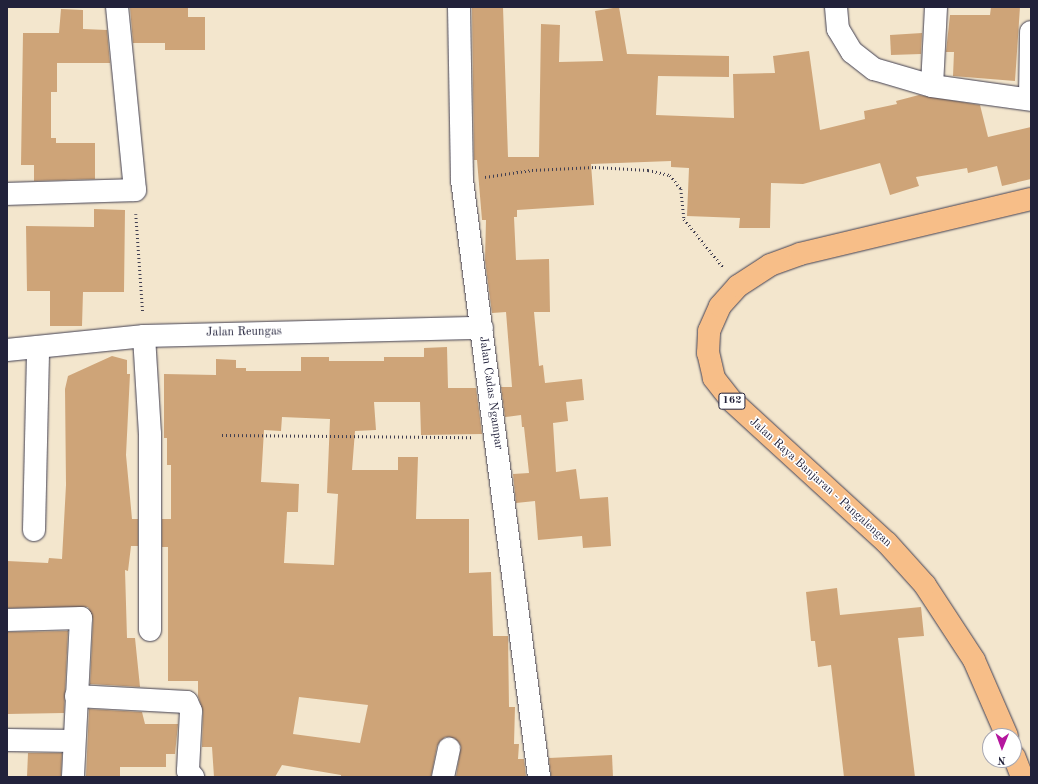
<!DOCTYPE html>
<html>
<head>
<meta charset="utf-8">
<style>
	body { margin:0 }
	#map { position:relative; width:1038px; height:784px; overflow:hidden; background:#f3e6cd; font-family:"Old Standard TT",serif }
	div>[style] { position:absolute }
	.building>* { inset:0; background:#cea478 }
	.path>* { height:2.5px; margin-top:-1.25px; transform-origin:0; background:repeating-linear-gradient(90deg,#413f51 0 1px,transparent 0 4px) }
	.roads { filter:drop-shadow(0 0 1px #413f51) drop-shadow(0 0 1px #413f51) }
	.street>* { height:22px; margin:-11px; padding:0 11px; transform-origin:11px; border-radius:11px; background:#fff }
	.primary>* { height:22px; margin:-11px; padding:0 11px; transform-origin:11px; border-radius:11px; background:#f7be88 }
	span { translate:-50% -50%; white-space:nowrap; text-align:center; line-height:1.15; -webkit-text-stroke:3px #fff; paint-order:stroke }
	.shield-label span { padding:1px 3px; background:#fff; border:1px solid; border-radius:3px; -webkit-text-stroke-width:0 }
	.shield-label { font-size:11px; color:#22223b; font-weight:700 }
	.street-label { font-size:12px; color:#22223b }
	.frame { position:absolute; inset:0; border:8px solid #22223b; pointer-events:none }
	.north { position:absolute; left:982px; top:728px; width:40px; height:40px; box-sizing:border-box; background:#fff; border:1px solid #a7a7b1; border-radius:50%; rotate:181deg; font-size:11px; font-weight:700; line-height:16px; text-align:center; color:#22223b }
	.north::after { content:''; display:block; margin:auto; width:14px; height:18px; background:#b5179e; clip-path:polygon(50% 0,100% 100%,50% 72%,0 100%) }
</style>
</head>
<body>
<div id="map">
	<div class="building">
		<i style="clip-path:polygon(130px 7px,188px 7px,188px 17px,205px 17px,205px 50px,165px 50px,165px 43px,133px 43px)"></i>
		<i style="clip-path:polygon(472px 7px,503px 7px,508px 157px,539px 157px,541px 24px,560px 25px,559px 62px,603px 61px,595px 11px,619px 7px,627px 54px,729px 56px,729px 77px,658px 76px,656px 115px,734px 118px,733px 74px,775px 73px,773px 56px,809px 51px,820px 130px,865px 119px,864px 111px,897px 104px,896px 101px,919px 95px,980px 105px,988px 137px,1031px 127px,1031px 179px,1002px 186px,997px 166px,968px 173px,967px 168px,916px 177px,919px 186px,890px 195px,880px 163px,803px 184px,771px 183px,770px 228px,739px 228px,740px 218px,687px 216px,689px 168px,671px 167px,671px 161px,591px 164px,594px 205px,517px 210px,517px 217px,514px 217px,516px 260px,549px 259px,550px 312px,534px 312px,539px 366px,543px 365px,545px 383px,582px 379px,584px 400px,566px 402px,568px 421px,553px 423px,556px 472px,576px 469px,580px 499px,608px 497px,611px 546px,583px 548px,582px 536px,538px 540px,535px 501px,516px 503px,513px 474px,529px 473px,524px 427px,522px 427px,521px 415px,505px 417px,501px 387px,512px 387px,506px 312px,492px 313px,485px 260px,486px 220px,482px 220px,477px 160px,474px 160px)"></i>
		<i style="clip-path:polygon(991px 7px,1020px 7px,1015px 81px,953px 76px,954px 52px,946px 52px,950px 15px,990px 15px)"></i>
		<i style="clip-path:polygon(61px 9px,83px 10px,83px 29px,107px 30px,110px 63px,57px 63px,57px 92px,51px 92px,51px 138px,56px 138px,56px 143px,95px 143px,95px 179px,34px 181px,34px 165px,21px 165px,23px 33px,59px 33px)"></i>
		<i style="clip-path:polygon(922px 33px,921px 54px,891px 55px,890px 35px)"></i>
		<i style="clip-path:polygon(94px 209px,125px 210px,124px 292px,83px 292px,82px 326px,50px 326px,50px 291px,27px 291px,26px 226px,94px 227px)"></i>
		<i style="clip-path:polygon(evenodd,447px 347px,448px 388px,476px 388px,482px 434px,421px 435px,420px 402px,374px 402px,376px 430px,355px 431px,352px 470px,398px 470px,398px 457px,418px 457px,416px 519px,469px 519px,469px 573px,491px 572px,493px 636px,508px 636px,509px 707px,515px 707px,514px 744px,519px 744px,518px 759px,524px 759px,526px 777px,456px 777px,461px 746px,451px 737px,445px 737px,437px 746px,431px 777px,341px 777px,341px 775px,282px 765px,275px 777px,214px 777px,212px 747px,202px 747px,203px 712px,198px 696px,198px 681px,168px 681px,168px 547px,162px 547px,162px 519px,171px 519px,171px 465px,167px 465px,167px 438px,164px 438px,164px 374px,216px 375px,216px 359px,236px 360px,236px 368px,246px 368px,246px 371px,301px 371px,301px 357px,329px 357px,329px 361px,384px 361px,384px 357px,424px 357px,424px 348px,447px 347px,282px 417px,330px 419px,327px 493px,338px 494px,334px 565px,284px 563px,287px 512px,298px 512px,299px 484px,261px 482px,264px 430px,281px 431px,282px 417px,447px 347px,299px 697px,368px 705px,360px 743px,293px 734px,299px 697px)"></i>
		<i style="clip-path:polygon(112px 356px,127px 360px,127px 374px,130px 374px,126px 455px,132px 519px,138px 519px,138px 546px,131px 546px,128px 571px,125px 570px,127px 638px,135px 638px,140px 687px,90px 684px,93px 619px,88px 607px,7px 608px,7px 561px,48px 563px,49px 558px,62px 559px,66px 485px,65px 389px,68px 376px)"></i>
		<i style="clip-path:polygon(837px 588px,840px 615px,921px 607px,924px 636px,898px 638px,915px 777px,844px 777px,831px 665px,818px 667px,815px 641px,811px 641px,806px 592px)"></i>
		<i style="clip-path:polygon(68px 631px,64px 713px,7px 714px,7px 632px)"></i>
		<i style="clip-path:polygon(89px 709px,142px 712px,145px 724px,178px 724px,175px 754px,166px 754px,166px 767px,120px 767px,120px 777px,86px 777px)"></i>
		<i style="clip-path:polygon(28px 753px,62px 753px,61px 777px,27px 777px)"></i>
		<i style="clip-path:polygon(612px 755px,613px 777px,551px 777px,549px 758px)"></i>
	</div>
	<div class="path">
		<i style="left:485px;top:177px;width:48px;rotate:-8.5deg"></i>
		<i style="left:532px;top:170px;width:63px;rotate:-2.7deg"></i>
		<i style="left:595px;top:167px;width:53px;rotate:3.2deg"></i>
		<i style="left:648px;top:170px;width:23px;rotate:13deg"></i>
		<i style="left:670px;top:175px;width:18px;rotate:52deg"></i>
		<i style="left:681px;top:189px;width:30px;rotate:84deg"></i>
		<i style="left:684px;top:219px;width:62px;rotate:50.9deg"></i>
		<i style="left:136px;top:214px;width:99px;rotate:86deg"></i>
		<i style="left:222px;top:435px;width:250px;rotate:0.5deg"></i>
	</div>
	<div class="roads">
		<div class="street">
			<i style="left:459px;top:7px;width:173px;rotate:89deg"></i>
			<i style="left:462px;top:180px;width:602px;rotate:82.65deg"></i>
			<i style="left:836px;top:7px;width:22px;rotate:85deg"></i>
			<i style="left:838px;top:29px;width:27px;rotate:59deg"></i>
			<i style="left:852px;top:52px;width:28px;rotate:38deg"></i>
			<i style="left:874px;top:69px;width:60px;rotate:16.3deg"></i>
			<i style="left:932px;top:86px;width:100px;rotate:8deg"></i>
			<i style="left:932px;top:86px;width:79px;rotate:-87.1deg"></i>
			<i style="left:1030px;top:99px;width:67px;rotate:-89.1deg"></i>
			<i style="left:7px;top:194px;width:128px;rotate:-1.8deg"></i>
			<i style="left:135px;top:190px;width:184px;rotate:-95.6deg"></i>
			<i style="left:144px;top:336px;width:98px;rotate:86.5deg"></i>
			<i style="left:150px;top:434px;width:196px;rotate:90deg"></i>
			<i style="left:7px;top:350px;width:138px;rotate:-5.8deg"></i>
			<i style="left:144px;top:336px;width:338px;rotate:-1.4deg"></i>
			<i style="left:34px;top:530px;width:183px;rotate:-88.7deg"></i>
			<i style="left:7px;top:620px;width:74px;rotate:-1.5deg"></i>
			<i style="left:81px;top:618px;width:159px;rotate:92.9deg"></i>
			<i style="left:76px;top:696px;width:111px;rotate:3.1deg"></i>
			<i style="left:187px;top:702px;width:10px;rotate:66deg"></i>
			<i style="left:191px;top:711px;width:60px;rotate:92.9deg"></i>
			<i style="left:188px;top:771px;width:8px;rotate:50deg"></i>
			<i style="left:7px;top:740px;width:67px;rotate:0.9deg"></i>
			<i style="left:443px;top:777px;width:29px;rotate:-78deg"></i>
		</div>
		<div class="primary">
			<i style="left:1007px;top:736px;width:83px;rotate:-113.5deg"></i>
			<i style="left:974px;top:660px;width:90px;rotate:-123.2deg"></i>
			<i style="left:925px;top:585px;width:57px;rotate:-132.1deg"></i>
			<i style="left:887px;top:543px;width:212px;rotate:-137.5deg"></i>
			<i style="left:731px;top:400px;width:28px;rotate:-128deg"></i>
			<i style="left:714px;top:378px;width:26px;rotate:-103deg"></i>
			<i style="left:708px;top:353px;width:22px;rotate:-87deg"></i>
			<i style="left:709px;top:331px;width:27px;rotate:-66deg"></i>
			<i style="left:720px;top:306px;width:27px;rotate:-48deg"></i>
			<i style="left:738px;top:286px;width:38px;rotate:-33deg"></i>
			<i style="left:770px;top:265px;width:32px;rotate:-20deg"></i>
			<i style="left:800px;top:254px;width:237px;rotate:-13.4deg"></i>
			<i style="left:1014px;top:756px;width:22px;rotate:69deg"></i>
		</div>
	</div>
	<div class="shield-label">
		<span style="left:732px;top:401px">162</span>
	</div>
	<div class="street-label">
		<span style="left:244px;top:333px;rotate:-1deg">Jalan Reungas</span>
		<span style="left:490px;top:393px;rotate:82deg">Jalan Cadas Ngampar</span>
		<span style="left:820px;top:483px;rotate:42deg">Jalan Raya Banjaran - Pangalengan</span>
	</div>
	<div class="frame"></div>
	<div class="north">N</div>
</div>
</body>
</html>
